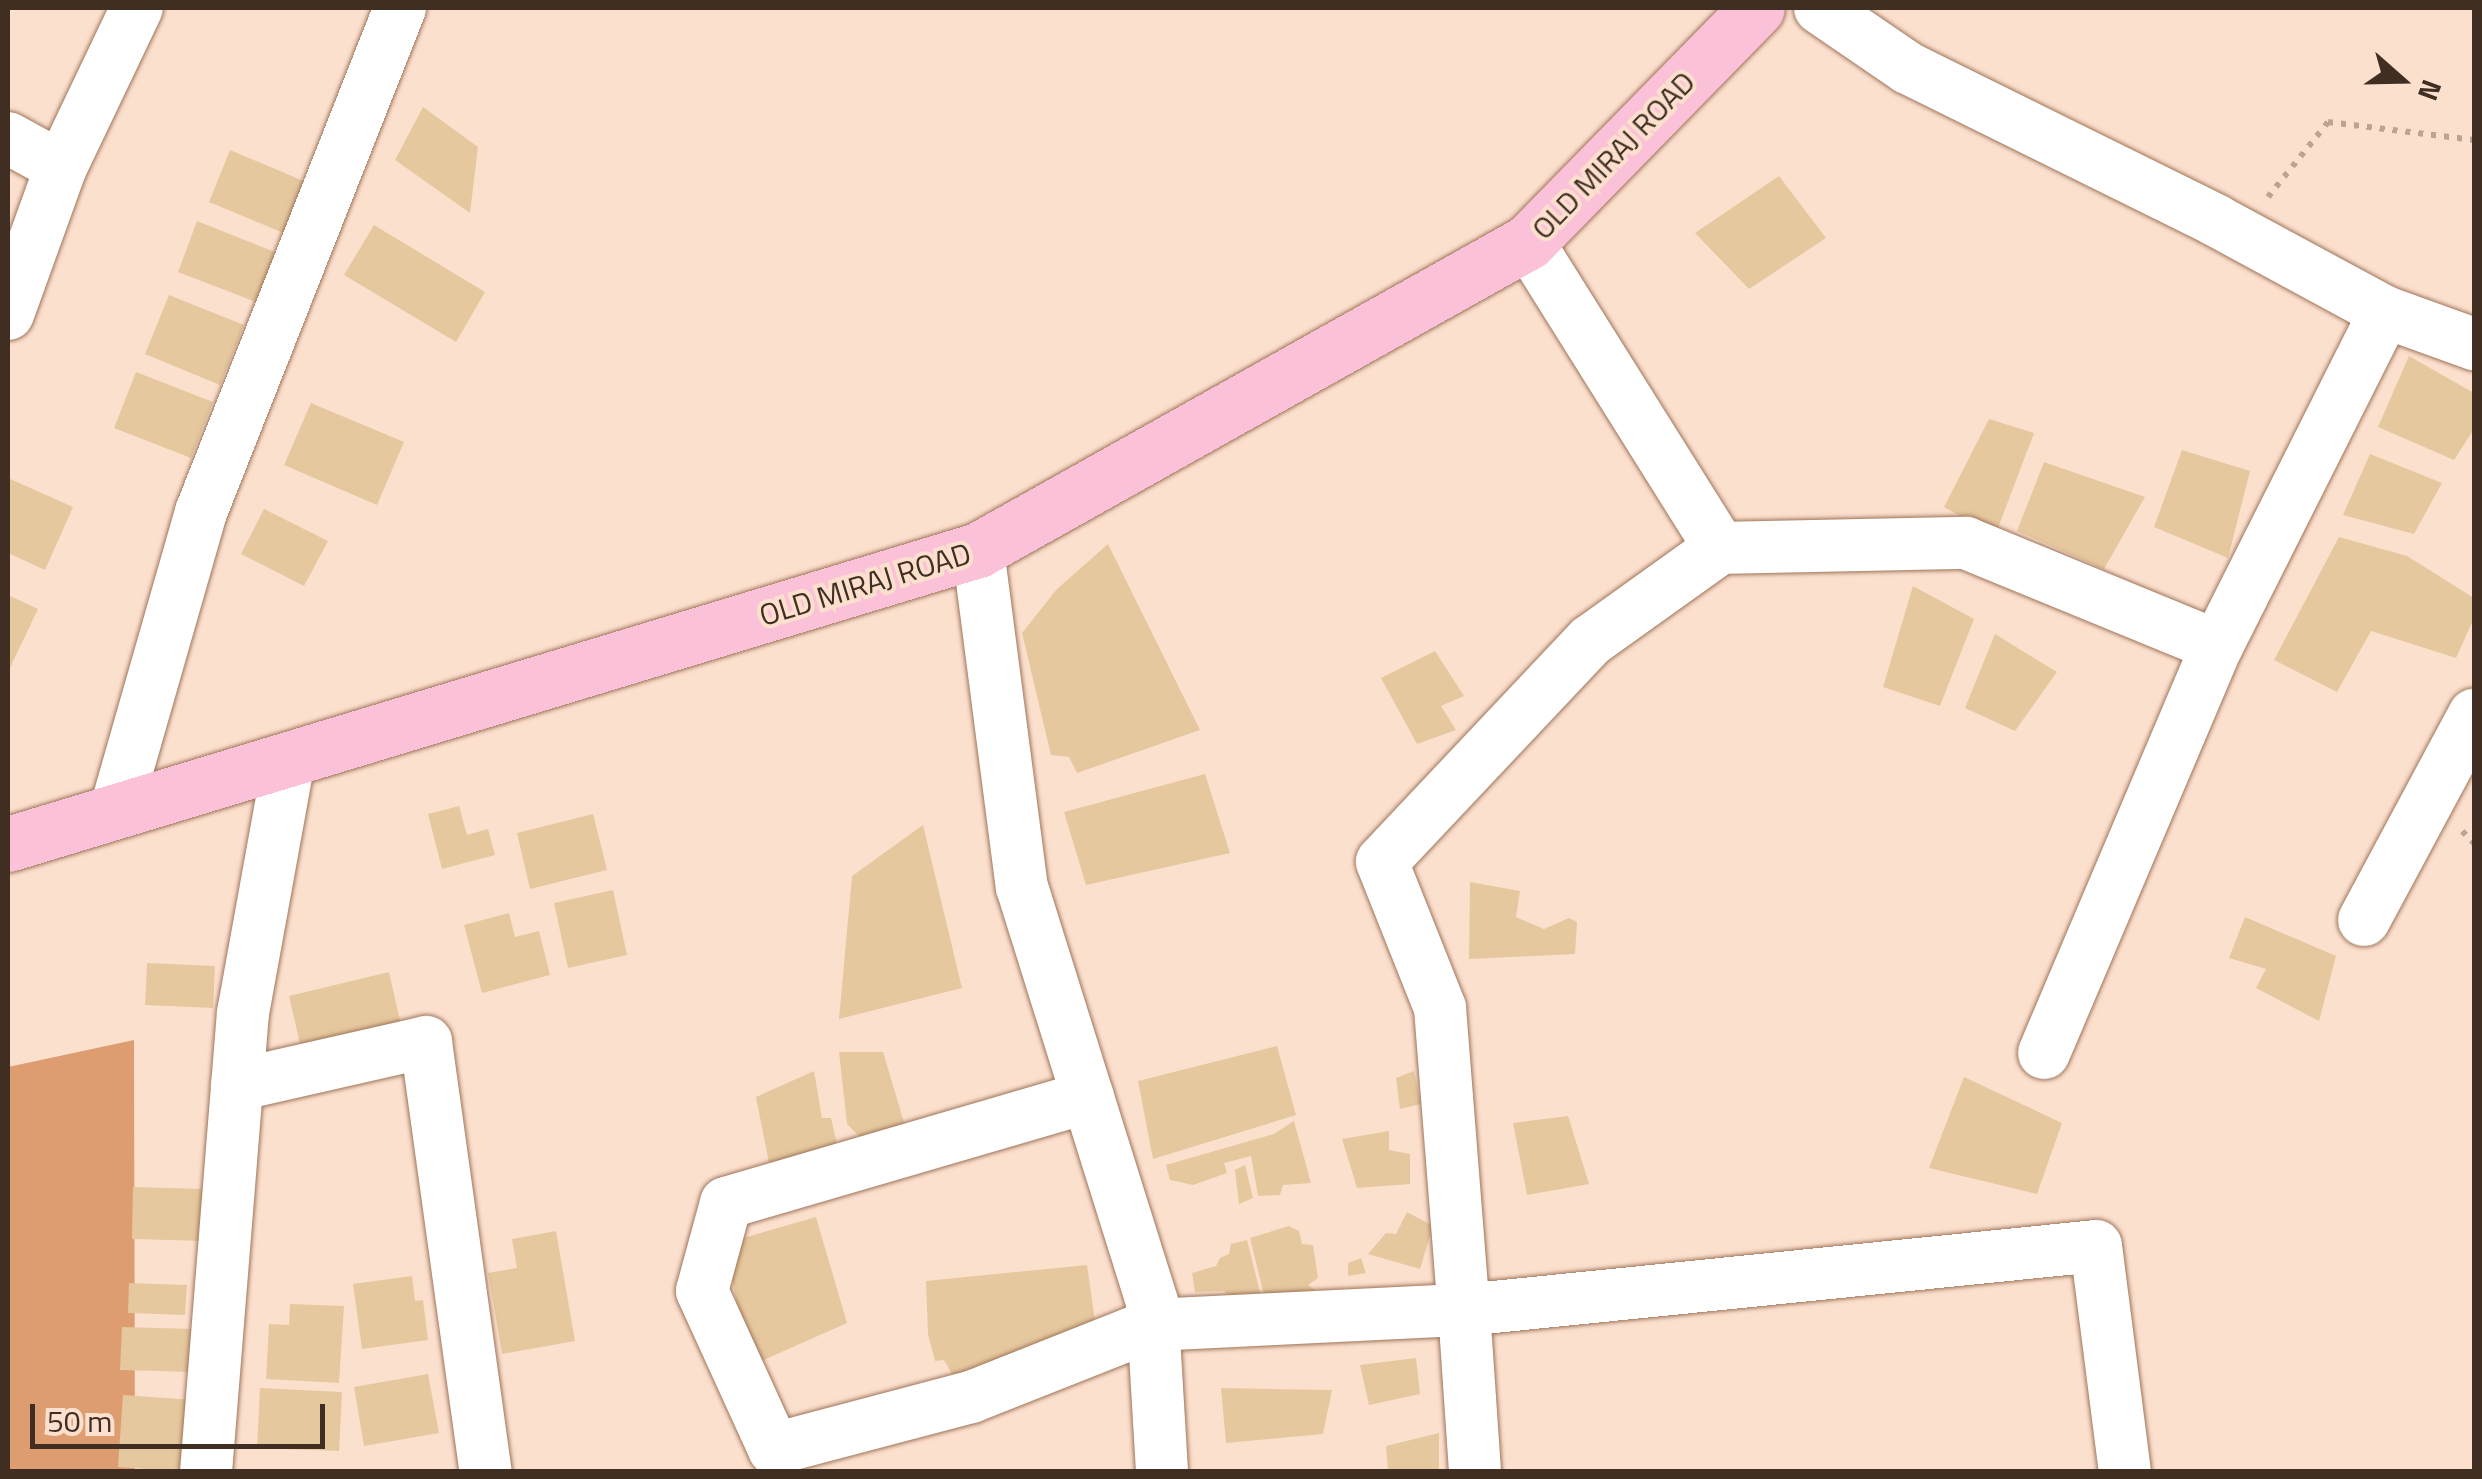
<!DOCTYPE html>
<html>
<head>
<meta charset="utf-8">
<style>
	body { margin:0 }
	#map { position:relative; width:2482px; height:1479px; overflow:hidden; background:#fce0ce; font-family:"Titillium Web",sans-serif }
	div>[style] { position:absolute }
	.forest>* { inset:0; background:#de9d71 }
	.building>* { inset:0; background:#e6c89e }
	.path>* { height:6px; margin-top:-3px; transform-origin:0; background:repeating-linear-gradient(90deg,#bca393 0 5px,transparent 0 13px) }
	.roads { filter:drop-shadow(0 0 2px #9e755a) drop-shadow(0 0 2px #9e755a) }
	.minor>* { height:52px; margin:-26px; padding:0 26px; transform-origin:26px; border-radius:26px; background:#fff }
	.major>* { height:55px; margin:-27.5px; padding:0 27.5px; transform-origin:27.5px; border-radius:27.5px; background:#fbc1d8 }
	span { translate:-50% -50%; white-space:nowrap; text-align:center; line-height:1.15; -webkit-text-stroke:8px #fce0ce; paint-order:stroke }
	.street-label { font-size:30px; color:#402e23 }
	.frame { position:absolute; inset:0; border:10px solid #402e23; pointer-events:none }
	.north { position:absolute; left:2352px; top:30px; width:100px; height:100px; -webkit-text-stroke:8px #fce0ce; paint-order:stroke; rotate:110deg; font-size:28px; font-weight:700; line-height:40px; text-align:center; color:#402e23 }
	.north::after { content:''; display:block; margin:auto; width:35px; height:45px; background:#402e23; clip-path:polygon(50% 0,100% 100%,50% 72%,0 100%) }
	.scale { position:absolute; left:30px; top:1404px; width:295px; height:45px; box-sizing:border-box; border:5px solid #402e23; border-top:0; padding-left:12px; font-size:30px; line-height:35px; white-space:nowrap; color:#402e23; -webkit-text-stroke:8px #fce0ce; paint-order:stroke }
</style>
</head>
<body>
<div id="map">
	<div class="forest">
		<i style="clip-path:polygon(134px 1040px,135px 1471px,8px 1471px,8px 1067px)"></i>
	</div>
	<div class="building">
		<i style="clip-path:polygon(423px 107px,478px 147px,470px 213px,395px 160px)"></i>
		<i style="clip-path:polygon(230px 150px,313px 185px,291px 236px,209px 202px)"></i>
		<i style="clip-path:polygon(1779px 176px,1826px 238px,1749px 289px,1695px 233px)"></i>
		<i style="clip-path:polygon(197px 221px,280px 254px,261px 304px,178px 272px)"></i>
		<i style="clip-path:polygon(374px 225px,485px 292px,456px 342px,344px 275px)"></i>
		<i style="clip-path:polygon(169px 295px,244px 325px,220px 385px,145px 354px)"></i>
		<i style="clip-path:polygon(2409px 356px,2474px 393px,2474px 429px,2454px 460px,2378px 427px)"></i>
		<i style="clip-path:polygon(136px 372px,213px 402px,191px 458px,114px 428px)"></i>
		<i style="clip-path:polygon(311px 403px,404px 442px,377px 505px,284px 465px)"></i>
		<i style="clip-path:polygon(1989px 419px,2034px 433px,1995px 536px,1944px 507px)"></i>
		<i style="clip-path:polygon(2182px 450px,2250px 471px,2228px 558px,2154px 527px)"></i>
		<i style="clip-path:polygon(2370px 454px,2442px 483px,2414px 534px,2343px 515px)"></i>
		<i style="clip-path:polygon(2044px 462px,2145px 497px,2104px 569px,2017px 531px)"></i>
		<i style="clip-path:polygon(8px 478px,73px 507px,45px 570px,8px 553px)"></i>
		<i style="clip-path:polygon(264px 509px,328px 541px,304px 586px,241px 554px)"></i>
		<i style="clip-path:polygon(2339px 537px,2407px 556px,2474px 598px,2474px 618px,2456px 658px,2371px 631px,2337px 692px,2274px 660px)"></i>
		<i style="clip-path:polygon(1108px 544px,1200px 730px,1077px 773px,1069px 757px,1051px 755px,1022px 633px,1057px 589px)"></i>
		<i style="clip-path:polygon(1913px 586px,1974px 619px,1940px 706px,1883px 687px)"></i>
		<i style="clip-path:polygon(8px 595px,38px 609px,8px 672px)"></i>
		<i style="clip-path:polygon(1995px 634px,2057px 672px,2015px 731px,1965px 708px)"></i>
		<i style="clip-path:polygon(1435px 651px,1464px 696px,1441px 706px,1456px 730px,1417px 744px,1381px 678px)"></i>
		<i style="clip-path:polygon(1205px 774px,1230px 853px,1086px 885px,1064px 812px)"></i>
		<i style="clip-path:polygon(459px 806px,467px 835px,488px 829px,495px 855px,442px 869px,428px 814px)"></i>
		<i style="clip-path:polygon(593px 814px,607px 870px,530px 889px,517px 833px)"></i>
		<i style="clip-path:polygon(923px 825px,962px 988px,839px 1019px,852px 876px)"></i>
		<i style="clip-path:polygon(1470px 882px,1520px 891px,1516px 917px,1544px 929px,1569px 918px,1577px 922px,1575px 954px,1469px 959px)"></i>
		<i style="clip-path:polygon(613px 890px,627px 955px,568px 968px,554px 903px)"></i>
		<i style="clip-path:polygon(509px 913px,515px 937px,539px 931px,550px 975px,482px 993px,464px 925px)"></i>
		<i style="clip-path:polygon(2245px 917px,2336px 956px,2319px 1021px,2256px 988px,2266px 969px,2229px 958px)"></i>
		<i style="clip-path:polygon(147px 963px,215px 966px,213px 1008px,145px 1005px)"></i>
		<i style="clip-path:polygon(389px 972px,404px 1038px,304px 1061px,289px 996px)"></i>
		<i style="clip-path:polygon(1277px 1046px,1296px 1115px,1153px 1159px,1138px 1081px)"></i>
		<i style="clip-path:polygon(839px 1052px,883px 1052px,909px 1139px,867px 1144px,847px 1124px)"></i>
		<i style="clip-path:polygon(814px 1071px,822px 1118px,831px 1118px,838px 1148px,771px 1173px,756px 1097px)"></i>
		<i style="clip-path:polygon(1414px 1071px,1421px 1104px,1400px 1109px,1396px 1078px)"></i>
		<i style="clip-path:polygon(1964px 1077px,2062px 1123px,2037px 1194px,1929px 1168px)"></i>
		<i style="clip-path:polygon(1568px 1116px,1589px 1184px,1527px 1195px,1513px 1123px)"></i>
		<i style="clip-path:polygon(1294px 1121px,1311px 1183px,1283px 1185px,1280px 1195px,1258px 1196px,1251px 1156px,1224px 1163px,1227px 1173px,1193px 1185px,1170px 1180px,1166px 1165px,1274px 1134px)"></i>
		<i style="clip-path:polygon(1389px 1131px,1389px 1150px,1410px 1154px,1410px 1184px,1357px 1188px,1342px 1139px)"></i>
		<i style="clip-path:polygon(1245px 1165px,1253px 1198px,1239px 1204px,1235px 1170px)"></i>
		<i style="clip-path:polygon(133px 1187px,205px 1189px,204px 1241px,132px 1239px)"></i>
		<i style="clip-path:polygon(1407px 1212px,1433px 1226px,1420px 1269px,1368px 1254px,1386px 1233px,1396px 1234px)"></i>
		<i style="clip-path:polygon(816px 1217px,847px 1323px,748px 1367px,726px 1243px)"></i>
		<i style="clip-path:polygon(1289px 1226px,1299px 1231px,1302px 1244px,1313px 1245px,1318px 1278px,1308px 1285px,1315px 1290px,1305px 1305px,1251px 1317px,1224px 1291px,1195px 1292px,1192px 1273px,1216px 1266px,1220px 1258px,1229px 1254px,1231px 1244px,1247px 1240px,1262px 1300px,1265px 1299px,1250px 1238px)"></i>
		<i style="clip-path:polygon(556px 1231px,575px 1341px,502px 1354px,488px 1273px,517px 1268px,512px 1239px)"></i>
		<i style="clip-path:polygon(1361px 1258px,1366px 1273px,1348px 1276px,1348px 1263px)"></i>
		<i style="clip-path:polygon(1087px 1265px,1096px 1328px,1030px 1364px,952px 1374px,944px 1360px,935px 1361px,928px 1334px,926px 1281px)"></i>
		<i style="clip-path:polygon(412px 1276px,415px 1301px,423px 1300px,428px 1340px,362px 1349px,353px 1284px)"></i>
		<i style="clip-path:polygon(129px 1283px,187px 1285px,185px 1315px,128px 1313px)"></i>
		<i style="clip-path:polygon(290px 1304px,344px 1306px,339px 1383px,266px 1379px,269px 1324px,289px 1325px)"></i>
		<i style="clip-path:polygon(122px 1327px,195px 1329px,193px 1372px,120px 1370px)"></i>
		<i style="clip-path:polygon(1416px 1358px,1420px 1394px,1369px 1405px,1360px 1365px)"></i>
		<i style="clip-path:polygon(428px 1374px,439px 1433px,364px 1446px,354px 1387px)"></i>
		<i style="clip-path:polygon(260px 1388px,342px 1392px,339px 1451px,257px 1448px)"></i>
		<i style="clip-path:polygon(1221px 1388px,1332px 1390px,1323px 1434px,1226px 1443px)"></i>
		<i style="clip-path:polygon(123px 1395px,194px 1400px,189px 1472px,118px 1467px)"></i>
		<i style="clip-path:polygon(1439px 1433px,1439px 1472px,1388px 1472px,1386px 1446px)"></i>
	</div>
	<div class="path">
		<i style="left:2268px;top:197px;width:96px;rotate:-51.3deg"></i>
		<i style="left:2328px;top:122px;width:147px;rotate:7deg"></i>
		<i style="left:2462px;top:831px;width:17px;rotate:45deg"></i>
	</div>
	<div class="roads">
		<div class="minor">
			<i style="left:1820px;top:8px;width:107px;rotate:34.3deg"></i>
			<i style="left:1908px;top:68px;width:343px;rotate:26.3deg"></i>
			<i style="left:2215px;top:220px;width:193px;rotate:28.4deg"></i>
			<i style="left:2385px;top:312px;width:95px;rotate:19.8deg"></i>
			<i style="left:8px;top:138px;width:60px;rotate:28.7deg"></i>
			<i style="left:1528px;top:242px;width:361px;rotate:57.9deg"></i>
			<i style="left:1720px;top:548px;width:160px;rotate:144.4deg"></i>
			<i style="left:1590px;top:641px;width:303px;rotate:133.3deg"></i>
			<i style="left:1382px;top:862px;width:157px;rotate:68.3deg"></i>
			<i style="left:1440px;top:1008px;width:303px;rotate:85.5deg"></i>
			<i style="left:1464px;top:1310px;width:635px;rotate:-5.78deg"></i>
			<i style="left:2096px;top:1246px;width:228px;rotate:82.7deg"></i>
			<i style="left:8px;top:314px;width:156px;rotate:-70.2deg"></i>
			<i style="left:61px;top:167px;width:176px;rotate:-64.5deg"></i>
			<i style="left:1720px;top:548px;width:246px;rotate:-1.2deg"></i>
			<i style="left:1966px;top:543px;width:271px;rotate:22.3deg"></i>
			<i style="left:978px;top:550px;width:340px;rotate:82.6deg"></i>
			<i style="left:1022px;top:887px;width:436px;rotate:72.6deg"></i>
			<i style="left:1152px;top:1303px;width:169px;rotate:86.6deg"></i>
			<i style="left:115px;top:812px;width:312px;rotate:-74deg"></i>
			<i style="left:201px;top:512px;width:542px;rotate:-68.45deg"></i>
			<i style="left:2364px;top:920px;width:233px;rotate:-61.8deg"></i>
			<i style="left:2044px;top:1053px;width:442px;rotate:-67deg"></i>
			<i style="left:2217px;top:646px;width:374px;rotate:-63.3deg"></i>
			<i style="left:237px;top:1085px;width:194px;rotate:-12.8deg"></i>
			<i style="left:426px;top:1042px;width:434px;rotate:82.1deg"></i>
			<i style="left:1088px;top:1097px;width:377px;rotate:163.7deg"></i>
			<i style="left:726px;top:1203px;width:91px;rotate:105.3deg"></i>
			<i style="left:702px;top:1291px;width:174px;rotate:65.5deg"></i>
			<i style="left:774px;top:1449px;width:204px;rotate:-14.8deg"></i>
			<i style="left:971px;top:1397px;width:196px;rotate:-21.6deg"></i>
			<i style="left:1153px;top:1325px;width:311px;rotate:-2.8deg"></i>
			<i style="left:1464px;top:1310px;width:162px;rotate:86.1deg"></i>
			<i style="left:206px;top:1472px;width:460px;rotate:-85.4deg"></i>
			<i style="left:243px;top:1013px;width:258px;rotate:-79.7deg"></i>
		</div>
		<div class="major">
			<i style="left:8px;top:844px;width:1014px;rotate:-16.86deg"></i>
			<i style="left:978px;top:550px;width:630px;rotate:-29.25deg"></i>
			<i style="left:1528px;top:242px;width:327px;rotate:-45.6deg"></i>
		</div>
	</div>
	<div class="street-label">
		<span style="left:1613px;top:155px;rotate:-46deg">OLD MIRAJ ROAD</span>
		<span style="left:865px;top:584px;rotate:-17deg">OLD MIRAJ ROAD</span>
	</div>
	<div class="frame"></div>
	<div class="north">N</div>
	<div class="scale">50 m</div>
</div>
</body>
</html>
